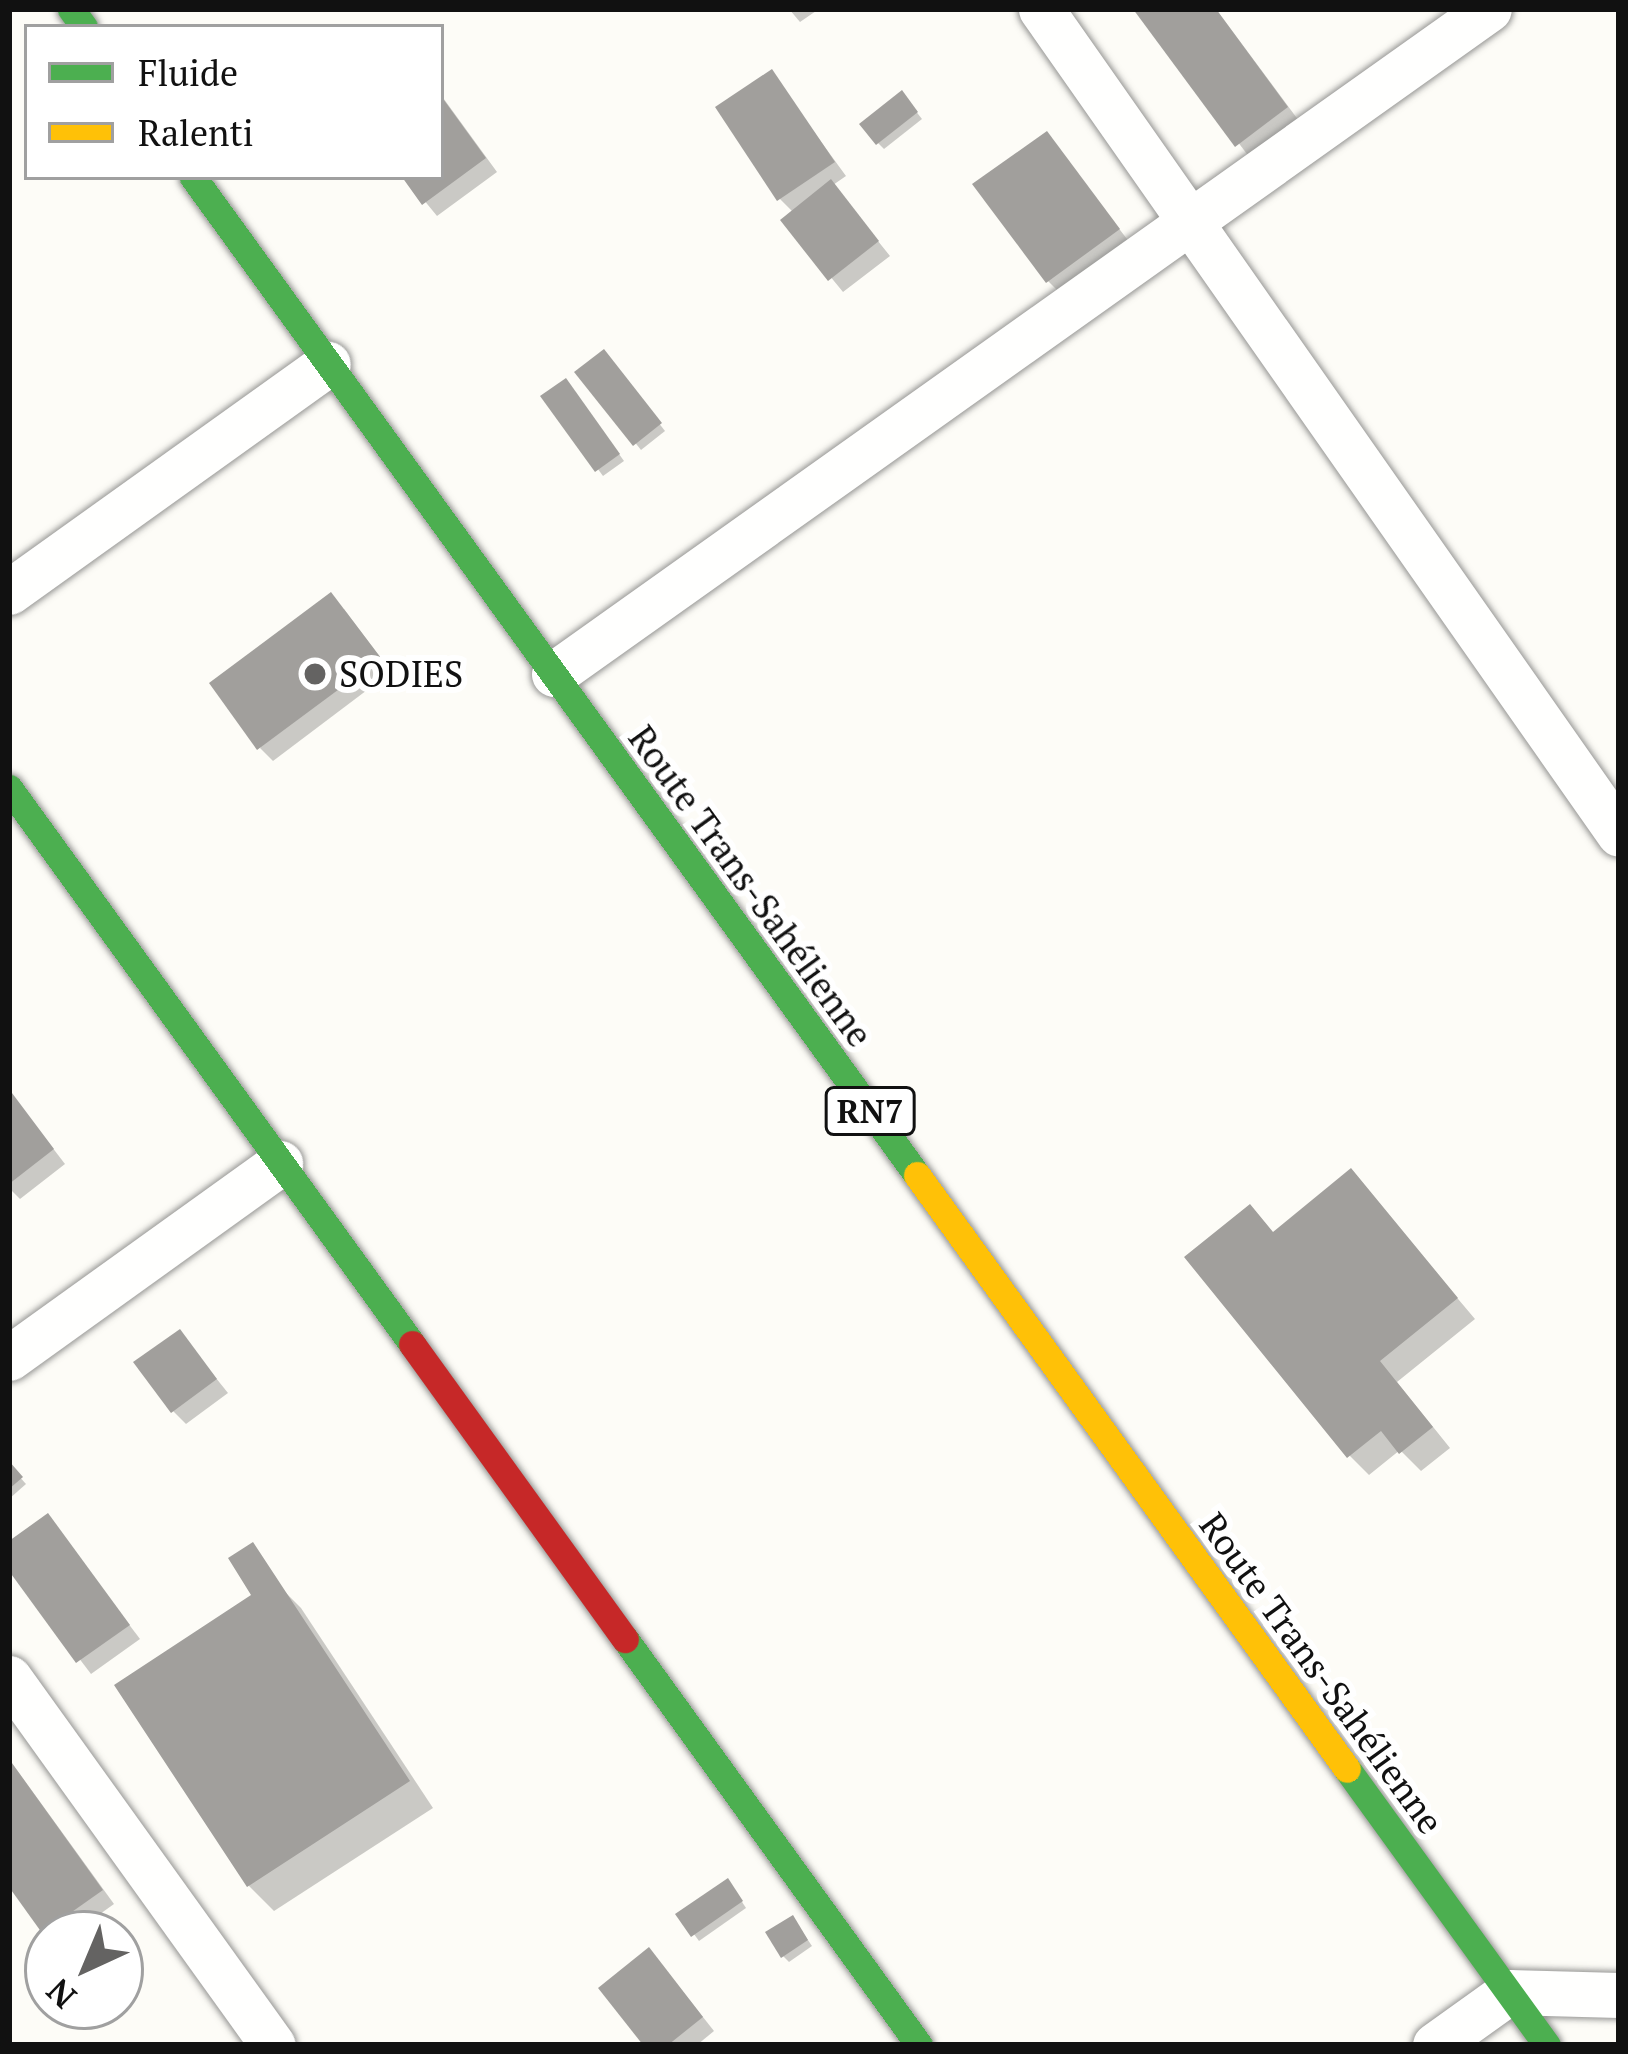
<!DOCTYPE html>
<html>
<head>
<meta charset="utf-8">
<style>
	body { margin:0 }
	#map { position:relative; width:1628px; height:2054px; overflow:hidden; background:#fdfcf7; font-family:"PT Serif",serif }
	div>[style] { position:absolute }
	.shadow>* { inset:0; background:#0003 }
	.building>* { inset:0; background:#a19f9c }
	.roads { filter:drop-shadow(0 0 3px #979795) drop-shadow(0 0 3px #979795) }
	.street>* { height:45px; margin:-22.5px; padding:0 22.5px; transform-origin:22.5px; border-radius:22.5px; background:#fffffe }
	.fast>* { height:27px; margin:-13.5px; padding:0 13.5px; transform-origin:13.5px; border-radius:13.5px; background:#4caf50 }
	.slow>* { height:27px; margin:-13.5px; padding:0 13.5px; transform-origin:13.5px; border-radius:13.5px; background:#ffc107 }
	.jam>* { height:27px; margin:-13.5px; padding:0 13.5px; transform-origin:13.5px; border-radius:13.5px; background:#c62828 }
	.dots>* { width:33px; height:33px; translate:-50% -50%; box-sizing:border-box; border:6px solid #fff; border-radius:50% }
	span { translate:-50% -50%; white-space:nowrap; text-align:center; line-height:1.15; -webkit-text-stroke:12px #fff; paint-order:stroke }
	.shield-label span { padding:3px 9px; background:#fff; border:3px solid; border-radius:9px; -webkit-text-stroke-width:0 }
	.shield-label { font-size:33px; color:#111; font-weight:700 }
	.poi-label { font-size:36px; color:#111 }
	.left { translate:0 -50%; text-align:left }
	.street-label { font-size:36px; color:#111 }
	.frame { position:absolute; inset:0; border:12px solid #111; pointer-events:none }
	.legend { position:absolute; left:24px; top:24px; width:420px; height:156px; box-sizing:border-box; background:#fff; border:3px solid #a0a0a0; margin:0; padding:15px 21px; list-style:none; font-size:36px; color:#111 }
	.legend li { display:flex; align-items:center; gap:24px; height:60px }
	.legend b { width:60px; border:3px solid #a0a0a0 }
	.north { position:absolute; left:24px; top:1910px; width:120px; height:120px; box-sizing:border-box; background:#fff; border:3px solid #a0a0a0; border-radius:50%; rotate:224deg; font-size:33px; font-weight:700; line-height:48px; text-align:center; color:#111 }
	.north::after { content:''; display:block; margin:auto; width:42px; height:54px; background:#646362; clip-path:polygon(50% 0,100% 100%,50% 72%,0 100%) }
</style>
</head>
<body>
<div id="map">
	<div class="shadow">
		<i style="clip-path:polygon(789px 9px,819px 9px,800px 22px)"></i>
		<i style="clip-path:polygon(1137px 9px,1216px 9px,1299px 121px,1250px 158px)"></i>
		<i style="clip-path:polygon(771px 73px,846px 176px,833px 185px,890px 256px,843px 292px,784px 220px,794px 213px,780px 199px)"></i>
		<i style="clip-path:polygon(441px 95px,497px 172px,437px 216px,405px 177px,441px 177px)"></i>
		<i style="clip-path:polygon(907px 100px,922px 119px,884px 149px,878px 143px)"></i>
		<i style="clip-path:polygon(1047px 134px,1130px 243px,1061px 294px,1048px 281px)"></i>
		<i style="clip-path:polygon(609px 359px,665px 431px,641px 450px,579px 372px)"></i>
		<i style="clip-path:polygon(571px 387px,624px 461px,603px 476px,544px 396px)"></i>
		<i style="clip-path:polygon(344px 609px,391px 672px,273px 761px,260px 748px)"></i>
		<i style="clip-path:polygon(9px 1091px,65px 1164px,20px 1199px,9px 1188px)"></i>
		<i style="clip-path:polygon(1351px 1172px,1475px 1319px,1397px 1382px,1450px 1448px,1421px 1471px,1400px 1450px,1369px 1475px,1350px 1456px)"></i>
		<i style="clip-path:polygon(179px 1332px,228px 1393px,186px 1424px,173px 1411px)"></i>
		<i style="clip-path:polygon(9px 1465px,26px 1484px,9px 1499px)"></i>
		<i style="clip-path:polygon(48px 1517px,140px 1639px,91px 1674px,9px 1566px,9px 1545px)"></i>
		<i style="clip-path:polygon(282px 1589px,301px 1608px,433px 1808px,274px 1911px,249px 1886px)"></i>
		<i style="clip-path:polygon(9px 1759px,114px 1904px,72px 1934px,48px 1935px,9px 1882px)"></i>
		<i style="clip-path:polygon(733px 1888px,746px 1908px,699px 1941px,680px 1915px)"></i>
		<i style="clip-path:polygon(793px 1918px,812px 1946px,789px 1962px,783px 1956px)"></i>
		<i style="clip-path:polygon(661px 1964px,714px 2031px,697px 2045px,647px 2045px)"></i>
	</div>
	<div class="building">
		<i style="clip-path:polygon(1133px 9px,1216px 9px,1288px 107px,1235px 147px)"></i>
		<i style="clip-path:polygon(772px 69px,835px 162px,777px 201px,715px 107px)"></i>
		<i style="clip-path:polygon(902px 90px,918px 112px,876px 145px,859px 124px)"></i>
		<i style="clip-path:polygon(441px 96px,486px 158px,422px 205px,402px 177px,441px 177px)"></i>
		<i style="clip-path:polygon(1047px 131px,1120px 229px,1046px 283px,972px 184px)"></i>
		<i style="clip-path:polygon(831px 179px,879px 241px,828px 281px,780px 220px)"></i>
		<i style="clip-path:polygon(604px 349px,662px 423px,633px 446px,574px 372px)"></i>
		<i style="clip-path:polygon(566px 378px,620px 454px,595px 472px,540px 396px)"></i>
		<i style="clip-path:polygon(331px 592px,381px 658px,257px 750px,209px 683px)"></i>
		<i style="clip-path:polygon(9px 1089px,54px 1149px,9px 1184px)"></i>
		<i style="clip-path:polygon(1351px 1168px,1458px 1298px,1380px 1361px,1433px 1427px,1399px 1454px,1381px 1431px,1347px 1458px,1184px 1257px,1250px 1204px,1273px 1232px)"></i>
		<i style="clip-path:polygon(180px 1329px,217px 1379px,171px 1413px,133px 1362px)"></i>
		<i style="clip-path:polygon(9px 1461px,23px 1477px,9px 1489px)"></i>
		<i style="clip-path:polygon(48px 1513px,130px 1625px,76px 1663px,9px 1571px,9px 1541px)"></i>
		<i style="clip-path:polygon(253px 1542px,410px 1781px,247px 1887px,114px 1685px,251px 1595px,228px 1558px)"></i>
		<i style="clip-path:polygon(9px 1759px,103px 1890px,42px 1933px,9px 1887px)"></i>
		<i style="clip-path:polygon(728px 1878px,743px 1901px,691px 1937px,675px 1914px)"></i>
		<i style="clip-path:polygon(793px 1915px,808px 1940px,781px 1958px,765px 1932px)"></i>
		<i style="clip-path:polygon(649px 1947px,703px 2017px,668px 2045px,643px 2045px,598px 1988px)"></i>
	</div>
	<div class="roads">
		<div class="street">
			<i style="left:1041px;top:9px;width:1007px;rotate:54.98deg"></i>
			<i style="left:9px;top:592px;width:392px;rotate:-35.6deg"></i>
			<i style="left:554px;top:674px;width:1147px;rotate:-35.42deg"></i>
			<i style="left:9px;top:1358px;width:334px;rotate:-35.7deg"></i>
			<i style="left:9px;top:1678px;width:452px;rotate:54.3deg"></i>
			<i style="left:1435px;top:2045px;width:91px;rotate:-35.6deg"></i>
			<i style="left:1509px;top:1992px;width:110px;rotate:1.6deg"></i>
		</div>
		<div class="fast">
			<i style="left:71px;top:9px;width:22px;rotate:54deg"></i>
			<i style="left:193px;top:177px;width:1233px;rotate:54.04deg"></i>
			<i style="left:9px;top:788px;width:687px;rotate:54.06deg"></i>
			<i style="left:625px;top:1639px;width:501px;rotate:54.09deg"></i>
			<i style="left:1347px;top:1769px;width:341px;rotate:54.1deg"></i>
		</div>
		<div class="slow">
			<i style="left:917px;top:1175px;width:733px;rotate:54.1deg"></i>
		</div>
		<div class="jam">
			<i style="left:412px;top:1344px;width:364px;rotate:54.2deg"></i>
		</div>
	</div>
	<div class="dots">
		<i style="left:315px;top:674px;background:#646362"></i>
	</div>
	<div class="shield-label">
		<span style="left:870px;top:1111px">RN7</span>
	</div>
	<div class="poi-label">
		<span class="left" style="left:339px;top:674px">SODIES</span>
	</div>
	<div class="street-label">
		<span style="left:751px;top:886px;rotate:54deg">Route Trans-Sahélienne</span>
		<span style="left:1322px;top:1673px;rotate:54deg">Route Trans-Sahélienne</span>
	</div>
	<div class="frame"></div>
	<ul class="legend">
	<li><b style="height:15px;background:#4caf50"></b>Fluide</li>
	<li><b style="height:15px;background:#ffc107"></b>Ralenti</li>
	</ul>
	<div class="north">N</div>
</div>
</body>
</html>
